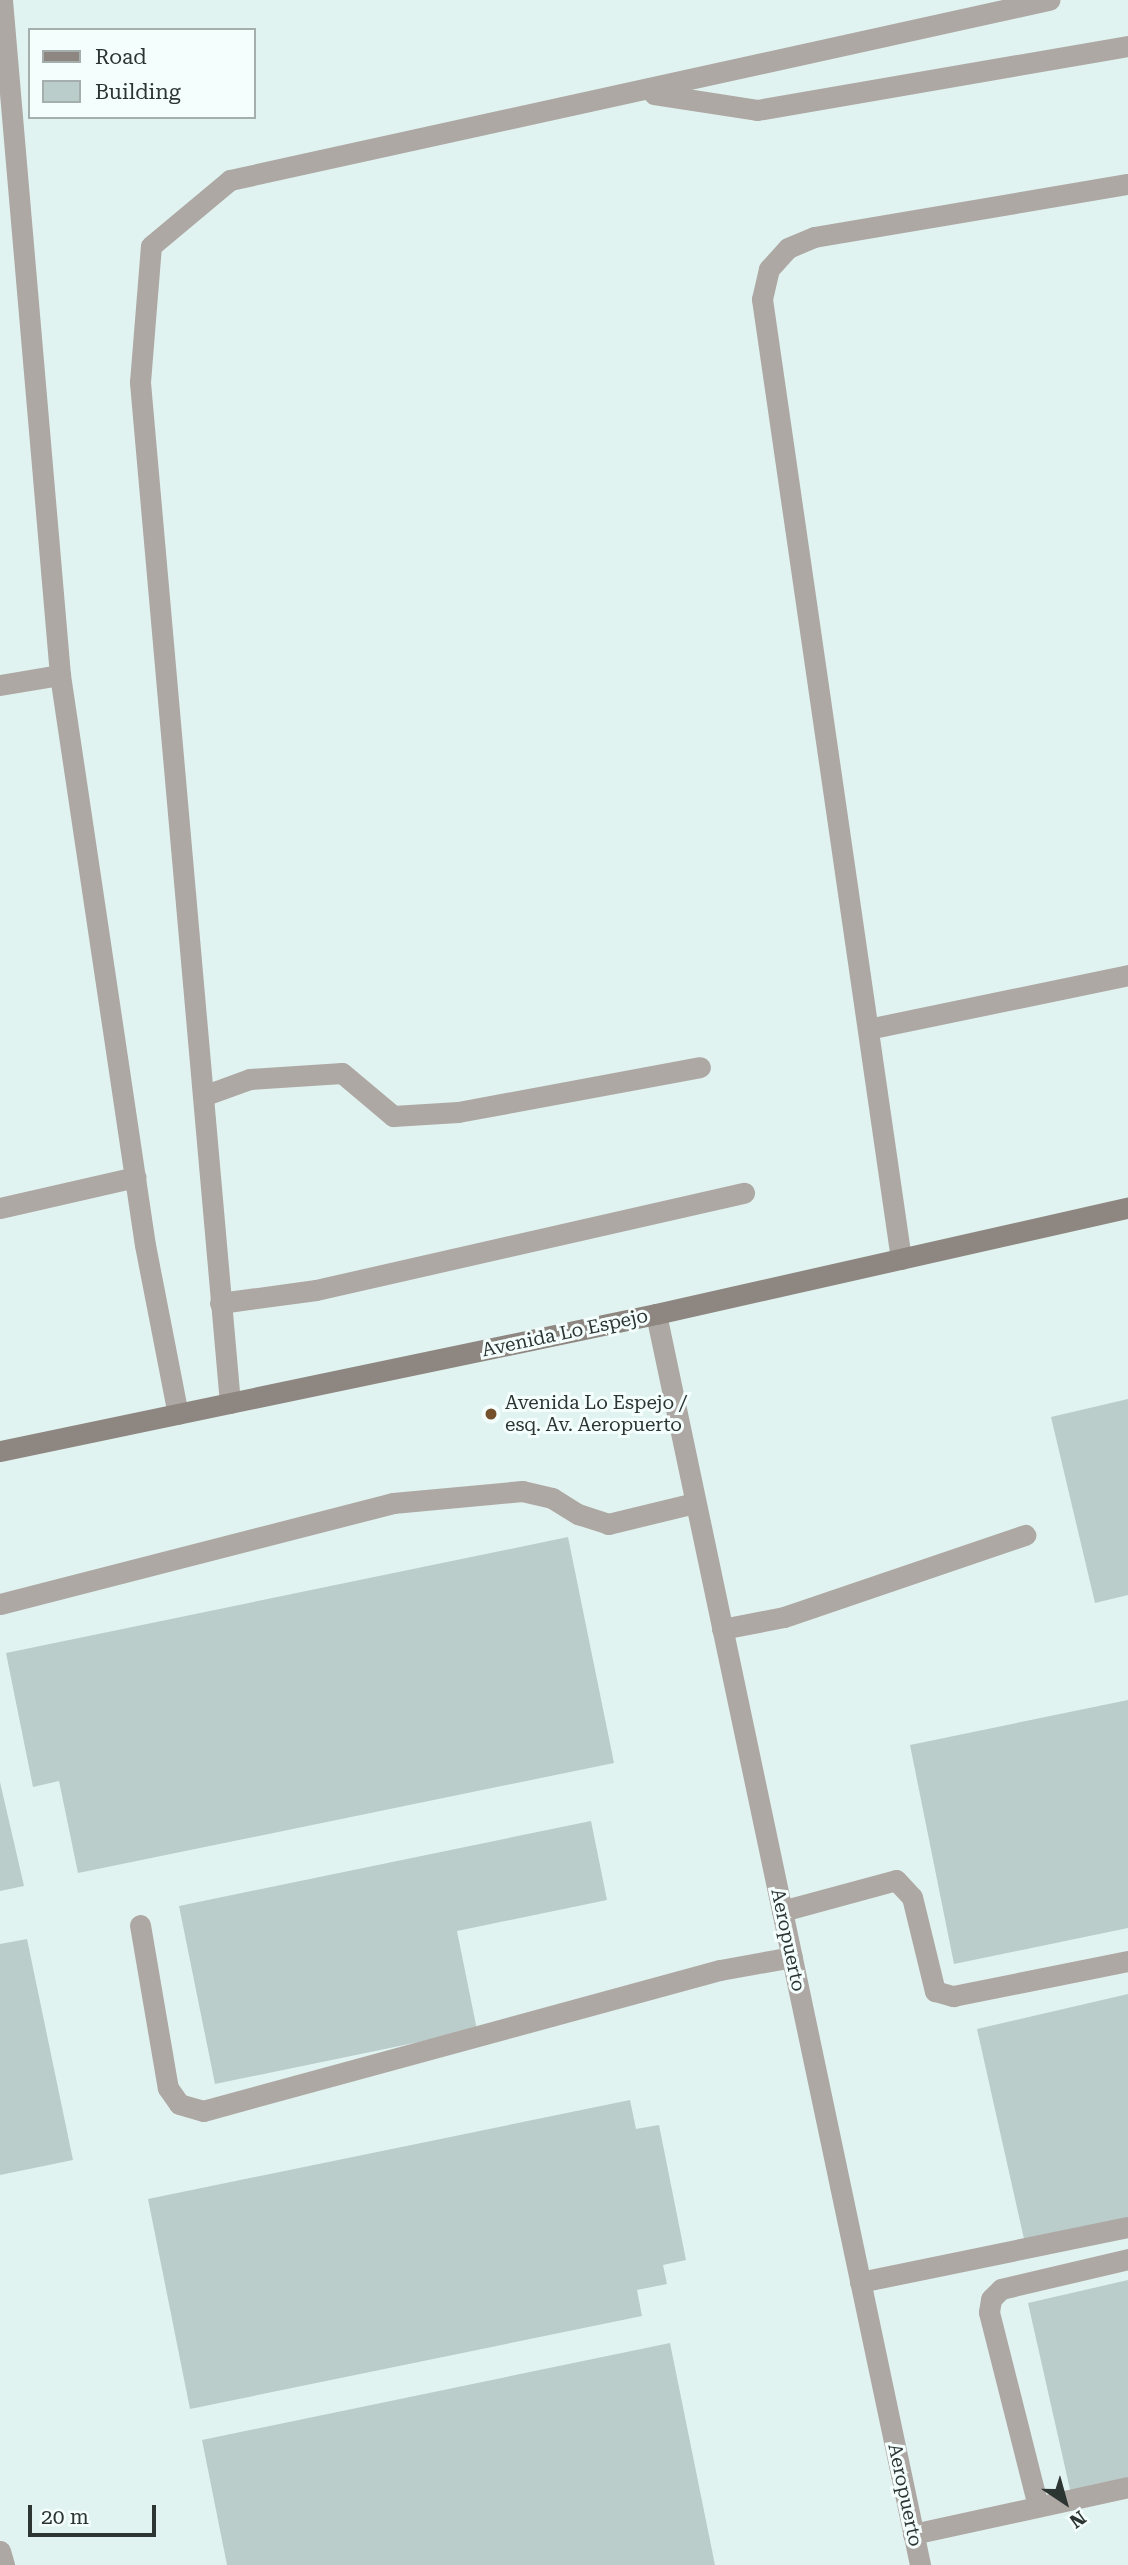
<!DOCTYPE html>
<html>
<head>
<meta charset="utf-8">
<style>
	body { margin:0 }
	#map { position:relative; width:1128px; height:2565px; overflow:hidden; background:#e1f3f0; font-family:"Roboto Serif",serif }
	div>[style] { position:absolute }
	.building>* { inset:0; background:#bbcdca }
	.lane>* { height:21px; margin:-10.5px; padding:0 10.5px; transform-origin:10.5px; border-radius:10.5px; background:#aea8a4 }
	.street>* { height:21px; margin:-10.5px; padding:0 10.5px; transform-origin:10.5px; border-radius:10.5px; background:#aea8a4 }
	.secondary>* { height:21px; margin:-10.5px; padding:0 10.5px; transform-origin:10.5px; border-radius:10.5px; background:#8e8680 }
	.dots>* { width:19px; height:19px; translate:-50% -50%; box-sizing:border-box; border:4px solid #f4fffd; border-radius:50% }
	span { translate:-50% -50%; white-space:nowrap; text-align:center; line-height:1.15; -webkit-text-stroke:6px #f4fffd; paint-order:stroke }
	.street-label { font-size:19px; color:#2d3533 }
	.poi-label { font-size:19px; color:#2d3533 }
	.left { translate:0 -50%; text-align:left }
	.legend { position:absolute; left:28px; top:28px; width:228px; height:91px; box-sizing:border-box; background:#f4fffd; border:2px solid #a4aeac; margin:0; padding:9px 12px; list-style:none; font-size:21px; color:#2d3533 }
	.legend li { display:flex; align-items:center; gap:14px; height:35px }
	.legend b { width:35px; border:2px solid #a4aeac }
	.north { position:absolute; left:1030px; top:2467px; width:70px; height:70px; -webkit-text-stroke:5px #f4fffd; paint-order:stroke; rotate:144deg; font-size:19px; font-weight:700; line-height:28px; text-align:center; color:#2d3533 }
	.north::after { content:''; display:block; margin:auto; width:24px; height:32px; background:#2d3533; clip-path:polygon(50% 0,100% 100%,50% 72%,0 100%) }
	.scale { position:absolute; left:28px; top:2505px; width:128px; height:32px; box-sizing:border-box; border:4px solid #2d3533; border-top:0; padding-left:9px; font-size:21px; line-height:24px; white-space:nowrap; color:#2d3533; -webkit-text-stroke:5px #f4fffd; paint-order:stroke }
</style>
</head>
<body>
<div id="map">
	<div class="building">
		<i style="clip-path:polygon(1128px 1399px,1128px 1595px,1095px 1603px,1051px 1417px)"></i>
		<i style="clip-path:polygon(568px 1537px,614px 1763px,78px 1873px,59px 1781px,33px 1787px,6px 1653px)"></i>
		<i style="clip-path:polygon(1128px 1700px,1128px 1928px,954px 1964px,910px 1745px)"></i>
		<i style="clip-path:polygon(0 1782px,24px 1886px,0 1891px)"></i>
		<i style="clip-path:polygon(591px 1821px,607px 1900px,457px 1931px,477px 2030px,215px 2084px,179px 1906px)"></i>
		<i style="clip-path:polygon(27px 1939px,73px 2160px,0 2175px,0 1944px)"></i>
		<i style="clip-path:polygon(1128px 1994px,1128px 2224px,1026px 2248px,977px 2029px)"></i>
		<i style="clip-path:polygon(630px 2100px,636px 2129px,659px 2125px,686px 2260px,663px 2265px,667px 2284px,637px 2290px,642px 2316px,190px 2409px,148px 2199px)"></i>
		<i style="clip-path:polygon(1128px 2280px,1128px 2481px,1071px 2494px,1028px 2303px)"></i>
		<i style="clip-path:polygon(670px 2343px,715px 2565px,227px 2565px,202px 2440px)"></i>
	</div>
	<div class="lane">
		<i style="left:2px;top:0;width:677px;rotate:85.09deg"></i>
		<i style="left:60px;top:675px;width:576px;rotate:81.52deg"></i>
		<i style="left:145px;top:1245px;width:172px;rotate:79deg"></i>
		<i style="left:654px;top:94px;width:104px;rotate:8.8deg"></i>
		<i style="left:757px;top:110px;width:376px;rotate:-9.8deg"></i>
		<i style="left:0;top:685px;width:61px;rotate:-9.5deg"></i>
		<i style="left:868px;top:1029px;width:266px;rotate:-11.7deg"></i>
		<i style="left:203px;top:1096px;width:50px;rotate:-19.9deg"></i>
		<i style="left:250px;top:1079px;width:92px;rotate:-3.7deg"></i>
		<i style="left:342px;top:1073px;width:67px;rotate:40.1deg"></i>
		<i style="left:393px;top:1116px;width:65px;rotate:-3.5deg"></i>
		<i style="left:458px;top:1112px;width:246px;rotate:-10.5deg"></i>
		<i style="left:0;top:1208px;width:139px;rotate:-12.9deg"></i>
		<i style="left:901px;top:1259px;width:970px;rotate:-98.24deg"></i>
		<i style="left:762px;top:299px;width:31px;rotate:-77deg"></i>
		<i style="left:769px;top:269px;width:28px;rotate:-48deg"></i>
		<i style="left:788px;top:248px;width:28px;rotate:-23deg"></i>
		<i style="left:814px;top:237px;width:318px;rotate:-9.6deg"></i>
		<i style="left:220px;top:1303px;width:97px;rotate:-7.7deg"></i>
		<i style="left:316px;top:1290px;width:439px;rotate:-12.8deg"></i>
		<i style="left:230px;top:1403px;width:1025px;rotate:-95.04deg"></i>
		<i style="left:140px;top:382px;width:136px;rotate:-85.4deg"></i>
		<i style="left:151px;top:246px;width:103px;rotate:-39.9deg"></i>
		<i style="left:230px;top:180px;width:839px;rotate:-12.4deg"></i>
		<i style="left:0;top:1604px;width:406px;rotate:-14.4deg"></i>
		<i style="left:393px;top:1503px;width:130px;rotate:-5.3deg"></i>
		<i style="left:522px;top:1491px;width:31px;rotate:13deg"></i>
		<i style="left:552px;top:1498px;width:31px;rotate:32deg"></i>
		<i style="left:578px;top:1514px;width:32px;rotate:18deg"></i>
		<i style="left:608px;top:1524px;width:89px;rotate:-13.6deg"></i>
		<i style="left:722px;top:1629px;width:63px;rotate:-11deg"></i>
		<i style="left:784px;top:1617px;width:255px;rotate:-18.8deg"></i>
		<i style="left:782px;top:1911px;width:118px;rotate:-15.2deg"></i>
		<i style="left:896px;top:1880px;width:23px;rotate:47deg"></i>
		<i style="left:912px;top:1897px;width:97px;rotate:76.3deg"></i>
		<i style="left:935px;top:1991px;width:19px;rotate:16deg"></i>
		<i style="left:953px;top:1996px;width:178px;rotate:-11.3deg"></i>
		<i style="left:140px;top:1925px;width:165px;rotate:80.3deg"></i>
		<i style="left:168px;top:2088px;width:19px;rotate:55deg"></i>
		<i style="left:179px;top:2104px;width:25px;rotate:16deg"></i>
		<i style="left:203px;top:2111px;width:536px;rotate:-15.26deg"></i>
		<i style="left:720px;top:1970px;width:73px;rotate:-10.2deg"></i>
		<i style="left:860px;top:2282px;width:274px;rotate:-11.6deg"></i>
		<i style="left:1038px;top:2506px;width:200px;rotate:-104.2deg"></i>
		<i style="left:989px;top:2312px;width:13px;rotate:-81deg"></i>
		<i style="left:991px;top:2299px;width:14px;rotate:-45deg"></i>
		<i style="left:1001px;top:2289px;width:130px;rotate:-13.3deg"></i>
		<i style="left:913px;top:2534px;width:220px;rotate:-12.3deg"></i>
		<i style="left:0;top:2551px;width:15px;rotate:74deg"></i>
	</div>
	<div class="street">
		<i style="left:656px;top:1314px;width:1279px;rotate:78.08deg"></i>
	</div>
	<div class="secondary">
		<i style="left:0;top:1451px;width:670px;rotate:-11.8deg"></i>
		<i style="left:656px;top:1314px;width:484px;rotate:-12.7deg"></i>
	</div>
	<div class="dots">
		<i style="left:491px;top:1414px;background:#75502c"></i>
	</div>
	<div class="street-label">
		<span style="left:565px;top:1333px;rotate:-12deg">Avenida Lo Espejo</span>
		<span style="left:788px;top:1940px;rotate:78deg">Aeropuerto</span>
		<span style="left:905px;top:2495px;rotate:78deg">Aeropuerto</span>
	</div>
	<div class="poi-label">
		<span class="left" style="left:505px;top:1414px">Avenida Lo Espejo /<br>esq. Av. Aeropuerto</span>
	</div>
	<ul class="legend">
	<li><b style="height:9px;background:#8e8680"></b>Road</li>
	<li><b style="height:19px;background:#bbcdca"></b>Building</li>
	</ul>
	<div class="north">N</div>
	<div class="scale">20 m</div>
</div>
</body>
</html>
